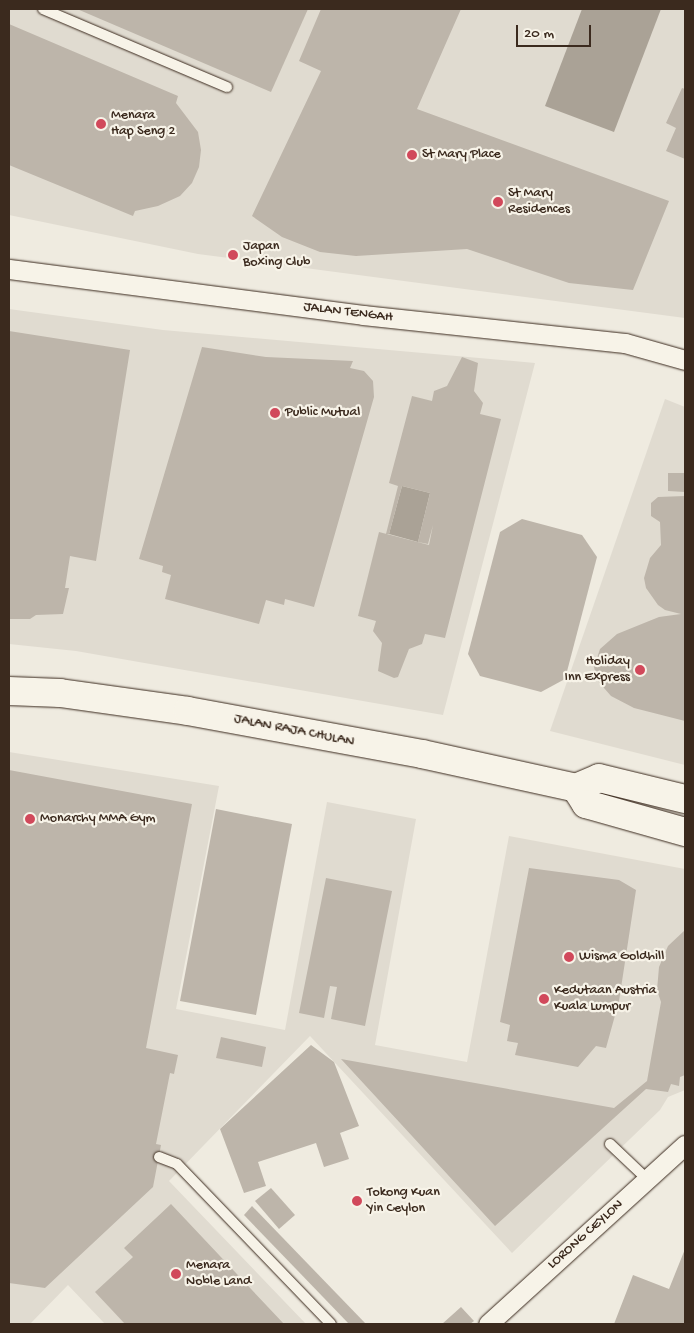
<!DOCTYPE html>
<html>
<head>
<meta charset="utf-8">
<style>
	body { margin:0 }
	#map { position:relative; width:694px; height:1333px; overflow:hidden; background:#efebe0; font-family:"Gochi Hand",sans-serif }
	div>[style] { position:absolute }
	.built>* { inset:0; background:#e0dbd0 }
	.water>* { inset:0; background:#aaa296 }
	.building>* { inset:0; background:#bdb5aa }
	.roads { filter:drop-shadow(0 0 1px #3b2a1e) drop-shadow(0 0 1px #3b2a1e) }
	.lane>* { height:10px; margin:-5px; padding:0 5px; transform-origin:5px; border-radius:5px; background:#f7f3e8 }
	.street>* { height:19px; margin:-9.5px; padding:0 9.5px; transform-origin:9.5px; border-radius:9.5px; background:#f7f3e8 }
	.secondary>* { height:28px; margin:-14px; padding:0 14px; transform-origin:14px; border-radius:14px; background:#f7f3e8 }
	.dots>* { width:14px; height:14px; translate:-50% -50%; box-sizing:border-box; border:2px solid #f7f3e8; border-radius:50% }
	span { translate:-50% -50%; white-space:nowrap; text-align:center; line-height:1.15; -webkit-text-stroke:4.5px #f7f3e8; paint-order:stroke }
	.poi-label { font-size:14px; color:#3b2a1e }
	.left { translate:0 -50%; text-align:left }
	.right { translate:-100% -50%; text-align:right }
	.street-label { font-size:14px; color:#3b2a1e }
	.frame { position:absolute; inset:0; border:10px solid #3b2a1e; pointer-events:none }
	.scale { position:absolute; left:516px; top:25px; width:75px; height:22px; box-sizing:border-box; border:2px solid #3b2a1e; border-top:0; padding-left:6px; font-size:15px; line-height:18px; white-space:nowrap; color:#3b2a1e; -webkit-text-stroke:4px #f7f3e8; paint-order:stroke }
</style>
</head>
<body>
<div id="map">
	<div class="built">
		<i style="clip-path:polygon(9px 9px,685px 9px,685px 318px,198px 254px,9px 215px)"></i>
		<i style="clip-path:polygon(9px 309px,163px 330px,535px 363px,443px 715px,76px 651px,9px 644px)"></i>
		<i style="clip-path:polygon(665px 399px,685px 407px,685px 765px,550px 731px)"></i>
		<i style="clip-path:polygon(9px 752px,219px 786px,176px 1009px,285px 1030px,327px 802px,416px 819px,375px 1045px,467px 1062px,509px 836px,685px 869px,685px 1090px,668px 1097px,660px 1110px,512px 1253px,310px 1036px,169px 1181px,306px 1324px,105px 1324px,68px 1285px,30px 1324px,9px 1324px)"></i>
	</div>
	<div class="water">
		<i style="clip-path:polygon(582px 9px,661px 9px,614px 132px,545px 106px)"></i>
		<i style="clip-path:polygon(402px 486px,430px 493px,418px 542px,389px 534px)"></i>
	</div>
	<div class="building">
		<i style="clip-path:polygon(77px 9px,308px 9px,271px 92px)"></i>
		<i style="clip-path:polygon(321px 9px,461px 9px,417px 109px,669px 201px,633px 290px,569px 283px,467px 249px,356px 256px,320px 252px,282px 237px,252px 216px,321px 71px,299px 61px)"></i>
		<i style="clip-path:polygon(9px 24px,178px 96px,176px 103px,198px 132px,201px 150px,199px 167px,192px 183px,180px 196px,158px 206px,135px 211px,133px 216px,9px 165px)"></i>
		<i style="clip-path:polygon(682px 88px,685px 89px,685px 159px,666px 151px,676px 128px,666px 123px)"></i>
		<i style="clip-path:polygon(9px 331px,130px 350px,96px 561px,70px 556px,65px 588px,69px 588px,63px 614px,36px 615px,30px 619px,9px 619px)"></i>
		<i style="clip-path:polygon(202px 347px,266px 357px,353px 361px,350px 368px,364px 371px,373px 381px,374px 397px,314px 607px,285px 599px,284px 605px,266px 600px,259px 624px,165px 599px,171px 575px,162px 572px,163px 566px,139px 559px)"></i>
		<i style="clip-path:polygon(462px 357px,478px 363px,474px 391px,483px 403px,480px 414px,501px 419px,445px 638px,425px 634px,422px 644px,409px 649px,398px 677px,394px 678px,378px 671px,382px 643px,373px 631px,376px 621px,358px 616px,379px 532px,429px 545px,433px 525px,428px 544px,418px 542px,430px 493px,402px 486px,389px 534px,386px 534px,398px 486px,389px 483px,412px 396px,432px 401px,434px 391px,447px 386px)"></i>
		<i style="clip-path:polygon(668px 473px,685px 473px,685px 492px,668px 491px)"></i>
		<i style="clip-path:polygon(685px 496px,685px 721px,634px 708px,611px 696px,597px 680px,594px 667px,600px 649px,617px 634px,659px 617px,681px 614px,665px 610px,658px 605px,646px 588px,644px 578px,650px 558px,661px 545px,660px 522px,651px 516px,651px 503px,658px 497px)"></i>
		<i style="clip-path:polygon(522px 519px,582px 535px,597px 557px,565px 679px,541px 692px,480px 676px,468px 654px,500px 532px)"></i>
		<i style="clip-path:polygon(9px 770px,192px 804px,146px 1048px,178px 1055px,174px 1074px,170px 1073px,156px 1144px,161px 1145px,153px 1187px,45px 1288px,9px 1283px)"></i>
		<i style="clip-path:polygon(216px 809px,292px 824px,256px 1015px,180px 1001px)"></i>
		<i style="clip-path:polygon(529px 868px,619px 880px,636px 890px,619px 1001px,606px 1048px,596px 1046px,578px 1067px,515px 1055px,518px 1043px,507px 1041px,510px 1025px,500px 1022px)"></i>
		<i style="clip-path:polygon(326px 878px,392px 891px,365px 1026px,331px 1019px,337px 987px,330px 986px,324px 1018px,299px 1013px)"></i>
		<i style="clip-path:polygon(685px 930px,685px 1075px,680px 1077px,679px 1086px,671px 1084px,668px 1092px,646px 1089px,495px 1226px,341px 1059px,614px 1108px,647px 1081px,661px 1002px,657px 990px,659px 967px,668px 946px)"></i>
		<i style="clip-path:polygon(221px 1037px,266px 1047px,262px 1067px,216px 1058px)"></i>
		<i style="clip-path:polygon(311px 1045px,334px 1062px,359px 1126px,340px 1133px,349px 1159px,324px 1167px,316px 1143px,258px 1162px,266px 1186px,244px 1193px,220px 1129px)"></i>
		<i style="clip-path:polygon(271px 1188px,295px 1215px,279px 1229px,255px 1201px)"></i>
		<i style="clip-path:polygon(171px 1204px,284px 1324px,125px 1324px,95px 1292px,133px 1257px,124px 1248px)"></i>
		<i style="clip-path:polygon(252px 1206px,366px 1324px,349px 1324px,244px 1215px)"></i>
		<i style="clip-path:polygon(685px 1249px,685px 1324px,614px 1324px,633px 1275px,669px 1289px)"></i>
		<i style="clip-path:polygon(461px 1307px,474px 1321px,470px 1324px,442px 1324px)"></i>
	</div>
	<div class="roads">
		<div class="lane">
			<i style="left:43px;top:9px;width:200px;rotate:23deg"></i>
			<i style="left:610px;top:1144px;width:51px;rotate:43.4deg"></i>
			<i style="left:159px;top:1157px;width:19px;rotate:21deg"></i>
			<i style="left:177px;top:1164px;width:222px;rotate:46.1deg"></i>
		</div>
		<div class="street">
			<i style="left:9px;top:269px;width:357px;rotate:7.4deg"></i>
			<i style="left:363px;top:315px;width:263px;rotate:6.1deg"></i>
			<i style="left:625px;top:343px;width:62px;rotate:15.8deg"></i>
			<i style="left:488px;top:1324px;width:266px;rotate:-42.3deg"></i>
		</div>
		<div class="secondary">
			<i style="left:9px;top:691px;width:51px;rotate:2.2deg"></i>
			<i style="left:60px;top:693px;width:129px;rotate:8deg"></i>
			<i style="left:188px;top:711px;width:238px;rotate:10.4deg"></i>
			<i style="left:422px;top:754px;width:158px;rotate:12.4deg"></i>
			<i style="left:576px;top:788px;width:25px;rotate:-23deg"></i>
			<i style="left:599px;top:778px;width:89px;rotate:13.7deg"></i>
			<i style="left:576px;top:788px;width:19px;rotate:58deg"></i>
			<i style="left:586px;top:804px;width:103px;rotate:15.8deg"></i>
		</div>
	</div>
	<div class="dots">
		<i style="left:101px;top:124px;background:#d1495b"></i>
		<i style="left:412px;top:155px;background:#d1495b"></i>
		<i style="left:498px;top:202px;background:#d1495b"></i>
		<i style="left:233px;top:255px;background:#d1495b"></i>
		<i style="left:275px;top:413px;background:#d1495b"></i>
		<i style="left:640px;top:670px;background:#d1495b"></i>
		<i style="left:30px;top:819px;background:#d1495b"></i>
		<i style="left:569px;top:957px;background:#d1495b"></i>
		<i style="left:544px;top:999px;background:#d1495b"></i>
		<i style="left:357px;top:1201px;background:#d1495b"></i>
		<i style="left:176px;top:1274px;background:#d1495b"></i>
	</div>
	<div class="poi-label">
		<span class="left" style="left:111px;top:124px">Menara<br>Hap Seng 2</span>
		<span class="left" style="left:422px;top:155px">St Mary Place</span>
		<span class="left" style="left:508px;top:202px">St Mary<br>Residences</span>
		<span class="left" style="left:243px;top:255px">Japan<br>Boxing Club</span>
		<span class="left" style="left:285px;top:413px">Public Mutual</span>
		<span class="right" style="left:630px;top:670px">Holiday<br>Inn Express</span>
		<span class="left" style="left:40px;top:819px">Monarchy MMA Gym</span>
		<span class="left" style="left:579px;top:957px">Wisma Goldhill</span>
		<span class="left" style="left:554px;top:999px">Kedutaan Austria<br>Kuala Lumpur</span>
		<span class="left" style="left:367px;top:1201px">Tokong Kuan<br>Yin Ceylon</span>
		<span class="left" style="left:186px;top:1274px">Menara<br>Noble Land</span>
	</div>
	<div class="street-label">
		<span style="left:348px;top:313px;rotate:7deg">JALAN TENGAH</span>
		<span style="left:294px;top:731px;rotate:11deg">JALAN RAJA CHULAN</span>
		<span style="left:586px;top:1235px;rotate:-42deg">LORONG CEYLON</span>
	</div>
	<div class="frame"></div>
	<div class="scale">20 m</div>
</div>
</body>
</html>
